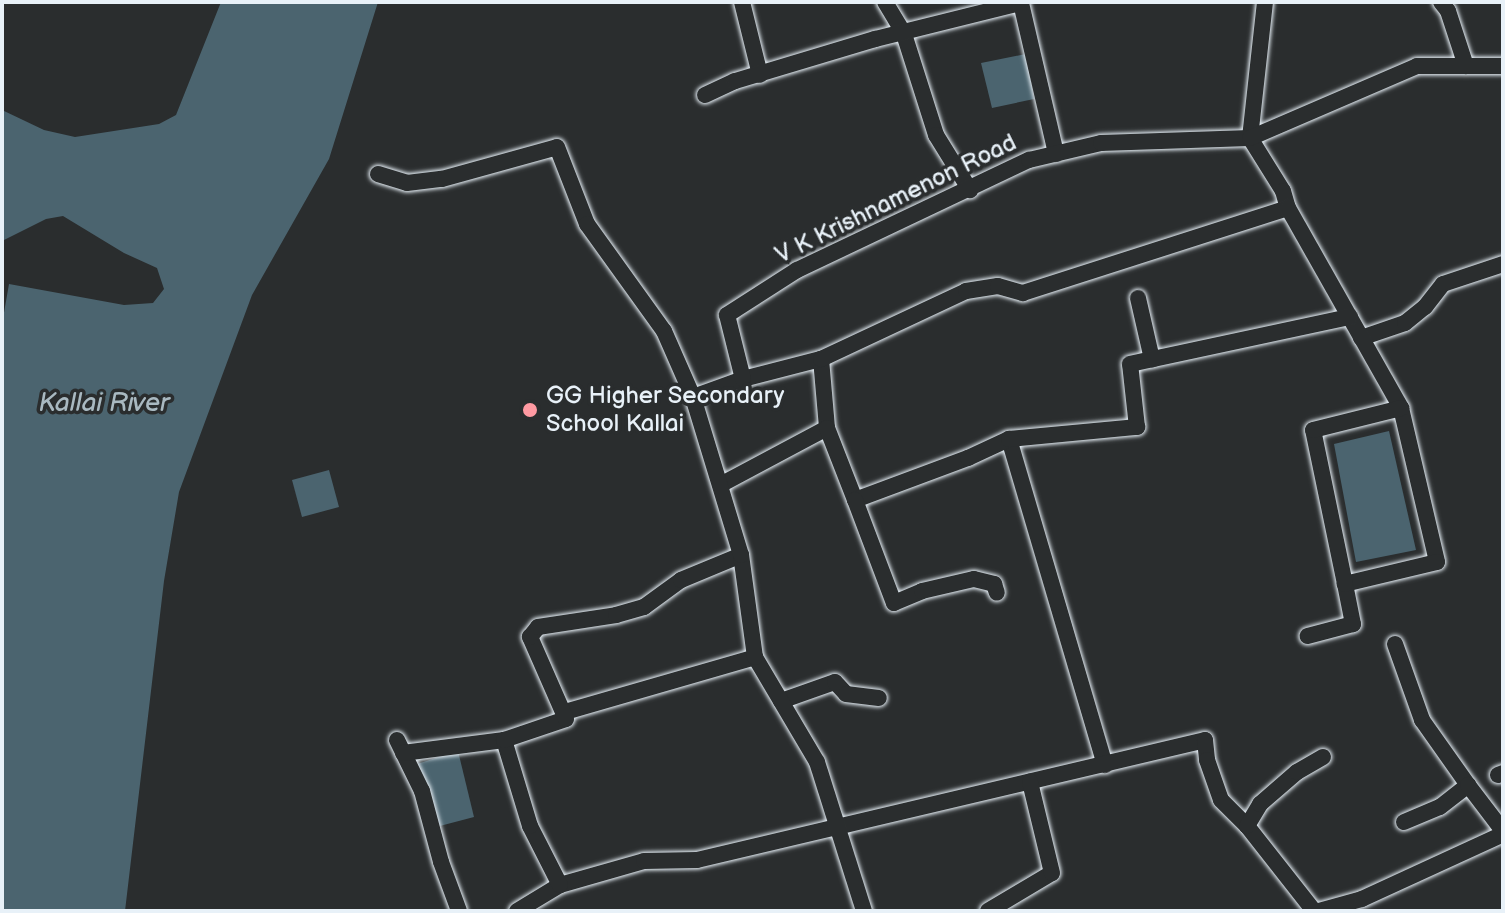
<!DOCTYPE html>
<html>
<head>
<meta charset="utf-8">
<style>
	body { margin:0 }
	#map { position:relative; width:1505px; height:913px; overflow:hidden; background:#2a2d2e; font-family:"Balsamiq Sans",sans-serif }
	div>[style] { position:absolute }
	.water>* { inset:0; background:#4b646f }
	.roads { filter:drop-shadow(0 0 2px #e8f1f8) drop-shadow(0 0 2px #e8f1f8) }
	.minor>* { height:16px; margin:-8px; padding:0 8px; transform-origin:8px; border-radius:8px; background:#2a2d2e }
	.dots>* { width:22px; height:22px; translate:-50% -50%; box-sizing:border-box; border:4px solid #2a2d2e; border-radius:50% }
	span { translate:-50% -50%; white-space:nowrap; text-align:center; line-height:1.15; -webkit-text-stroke:7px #2a2d2e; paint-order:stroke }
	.street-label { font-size:24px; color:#e8f1f8 }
	.poi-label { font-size:24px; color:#e8f1f8 }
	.left { translate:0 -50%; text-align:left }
	.water-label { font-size:26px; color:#a9b9c1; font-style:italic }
	.frame { position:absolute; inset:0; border:4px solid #e8f1f8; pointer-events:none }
</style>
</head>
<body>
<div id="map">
	<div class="water">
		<i style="clip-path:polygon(221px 2px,378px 2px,329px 159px,252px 295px,179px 492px,164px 581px,125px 911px,2px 911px,2px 324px,9px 284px,124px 305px,153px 303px,164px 289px,157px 268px,124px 253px,63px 216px,46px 219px,2px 241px,2px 110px,44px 130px,75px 137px,159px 124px,176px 115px)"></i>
		<i style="clip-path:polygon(1026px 54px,1034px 99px,992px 108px,981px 63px)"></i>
		<i style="clip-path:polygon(1389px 431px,1416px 550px,1356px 562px,1334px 444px)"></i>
		<i style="clip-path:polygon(329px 470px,339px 507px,302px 517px,292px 480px)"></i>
		<i style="clip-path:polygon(458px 751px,474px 817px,436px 827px,417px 764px)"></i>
	</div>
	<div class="roads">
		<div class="minor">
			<i style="left:742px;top:2px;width:75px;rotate:76.1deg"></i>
			<i style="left:885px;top:2px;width:37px;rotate:59deg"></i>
			<i style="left:904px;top:34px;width:106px;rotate:72.4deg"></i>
			<i style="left:936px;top:135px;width:65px;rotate:58.3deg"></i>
			<i style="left:1265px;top:2px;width:137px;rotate:96.3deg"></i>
			<i style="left:1250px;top:138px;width:62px;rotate:58.1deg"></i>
			<i style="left:1283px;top:191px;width:18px;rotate:74deg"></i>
			<i style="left:1441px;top:2px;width:11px;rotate:52deg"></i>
			<i style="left:1448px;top:11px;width:58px;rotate:71.9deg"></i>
			<i style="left:705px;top:95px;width:33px;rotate:-25deg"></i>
			<i style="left:735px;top:81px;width:146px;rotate:-16.7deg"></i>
			<i style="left:875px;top:39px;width:150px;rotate:-13.9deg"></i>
			<i style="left:1021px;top:3px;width:155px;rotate:76.9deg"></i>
			<i style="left:378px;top:174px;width:30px;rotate:17deg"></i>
			<i style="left:407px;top:183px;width:35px;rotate:-7deg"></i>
			<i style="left:442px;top:179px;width:119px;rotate:-15.5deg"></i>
			<i style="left:557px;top:147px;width:83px;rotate:68.7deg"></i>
			<i style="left:587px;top:224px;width:132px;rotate:54.3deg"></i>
			<i style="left:664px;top:331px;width:72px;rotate:66.3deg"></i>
			<i style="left:1138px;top:298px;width:63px;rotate:77.1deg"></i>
			<i style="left:1361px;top:338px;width:46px;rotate:-18.8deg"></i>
			<i style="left:1405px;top:323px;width:26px;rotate:-39deg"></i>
			<i style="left:1425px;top:307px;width:29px;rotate:-52deg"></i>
			<i style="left:1443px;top:284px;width:63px;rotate:-18.4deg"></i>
			<i style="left:821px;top:359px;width:69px;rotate:85deg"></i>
			<i style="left:743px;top:379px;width:81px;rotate:-14.4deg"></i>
			<i style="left:821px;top:359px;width:160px;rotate:-25.1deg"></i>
			<i style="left:966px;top:291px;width:32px;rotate:-9deg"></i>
			<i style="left:998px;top:286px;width:26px;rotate:16deg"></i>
			<i style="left:1023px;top:293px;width:278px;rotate:-17.8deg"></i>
			<i style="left:1288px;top:208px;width:230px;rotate:60.5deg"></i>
			<i style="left:1401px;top:408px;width:158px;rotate:76.8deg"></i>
			<i style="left:1437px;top:562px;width:95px;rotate:166.6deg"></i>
			<i style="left:1345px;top:584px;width:41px;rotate:78.7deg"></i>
			<i style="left:1353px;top:624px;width:47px;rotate:165.1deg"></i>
			<i style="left:1009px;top:439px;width:340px;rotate:73.6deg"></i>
			<i style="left:722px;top:484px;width:119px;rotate:-28.1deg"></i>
			<i style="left:827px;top:428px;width:77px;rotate:68.7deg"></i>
			<i style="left:855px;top:500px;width:121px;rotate:-20.4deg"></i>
			<i style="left:968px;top:458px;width:45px;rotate:-24.9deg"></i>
			<i style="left:1009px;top:439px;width:129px;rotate:-5.4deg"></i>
			<i style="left:1137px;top:427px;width:63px;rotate:-96.3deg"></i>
			<i style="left:1130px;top:364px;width:225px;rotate:-12.1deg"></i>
			<i style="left:855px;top:500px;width:110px;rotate:69.3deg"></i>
			<i style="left:894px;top:603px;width:30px;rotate:-23deg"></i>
			<i style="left:922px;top:591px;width:53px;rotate:-13deg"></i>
			<i style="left:974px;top:579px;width:21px;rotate:14deg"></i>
			<i style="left:994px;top:584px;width:9px;rotate:72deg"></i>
			<i style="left:1345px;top:584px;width:157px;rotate:-101.7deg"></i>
			<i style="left:1313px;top:430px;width:91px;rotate:-14deg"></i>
			<i style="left:1395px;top:644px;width:81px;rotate:70.4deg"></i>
			<i style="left:1422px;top:720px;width:80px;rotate:54.7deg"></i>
			<i style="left:781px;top:701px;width:57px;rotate:-19.4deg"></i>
			<i style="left:835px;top:682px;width:16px;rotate:47deg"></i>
			<i style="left:846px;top:694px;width:33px;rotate:7deg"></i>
			<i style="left:565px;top:712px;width:198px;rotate:-16.1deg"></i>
			<i style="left:397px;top:740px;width:57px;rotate:63.9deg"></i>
			<i style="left:422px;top:791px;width:73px;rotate:75deg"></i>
			<i style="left:441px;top:862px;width:52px;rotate:69.8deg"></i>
			<i style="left:403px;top:753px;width:102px;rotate:-7.3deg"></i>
			<i style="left:1498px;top:775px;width:5px;rotate:-22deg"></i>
			<i style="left:1404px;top:822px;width:39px;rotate:-23deg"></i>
			<i style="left:1440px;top:807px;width:36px;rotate:-38deg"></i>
			<i style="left:1468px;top:785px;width:58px;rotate:52.7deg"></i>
			<i style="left:560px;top:885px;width:87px;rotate:-15.9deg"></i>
			<i style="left:644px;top:861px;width:53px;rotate:-1.1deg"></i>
			<i style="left:697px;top:860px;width:522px;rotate:-13.29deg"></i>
			<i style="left:1205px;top:740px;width:20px;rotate:84deg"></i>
			<i style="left:1207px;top:760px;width:42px;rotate:70.7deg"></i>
			<i style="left:1221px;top:800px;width:37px;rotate:45deg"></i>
			<i style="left:517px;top:911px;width:50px;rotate:-31.2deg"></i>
			<i style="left:560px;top:885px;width:66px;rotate:-117deg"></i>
			<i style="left:530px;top:826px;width:90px;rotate:-106.8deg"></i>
			<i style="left:504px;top:740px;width:65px;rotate:-18.7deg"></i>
			<i style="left:566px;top:719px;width:90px;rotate:-113.7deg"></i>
			<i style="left:530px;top:637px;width:13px;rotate:-51deg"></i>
			<i style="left:538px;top:627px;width:79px;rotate:-8.7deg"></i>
			<i style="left:616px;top:615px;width:29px;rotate:-16deg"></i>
			<i style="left:644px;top:607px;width:46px;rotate:-36.1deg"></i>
			<i style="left:681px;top:580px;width:65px;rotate:-22.6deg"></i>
			<i style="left:864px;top:911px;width:156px;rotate:-107.5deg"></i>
			<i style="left:817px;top:762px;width:122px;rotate:-120.6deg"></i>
			<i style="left:755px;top:657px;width:103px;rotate:-97.8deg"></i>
			<i style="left:741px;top:555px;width:165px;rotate:-106.9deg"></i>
			<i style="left:693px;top:397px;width:53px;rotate:-19.8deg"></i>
			<i style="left:743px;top:379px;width:66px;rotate:-104deg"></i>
			<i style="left:727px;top:315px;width:83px;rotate:-32.7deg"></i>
			<i style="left:797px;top:270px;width:257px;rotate:-25.4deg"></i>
			<i style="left:1029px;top:160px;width:74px;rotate:-13.3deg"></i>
			<i style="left:1101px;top:143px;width:149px;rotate:-1.9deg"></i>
			<i style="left:1250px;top:138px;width:182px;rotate:-23.3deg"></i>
			<i style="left:1417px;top:66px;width:86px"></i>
			<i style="left:988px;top:911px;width:74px;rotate:-30.7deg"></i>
			<i style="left:1052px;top:873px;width:94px;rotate:-103.6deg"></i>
			<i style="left:1314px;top:911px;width:108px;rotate:-128.2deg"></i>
			<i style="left:1247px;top:826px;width:26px;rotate:-59deg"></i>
			<i style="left:1260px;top:804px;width:49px;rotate:-40.9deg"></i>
			<i style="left:1297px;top:772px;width:30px;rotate:-30deg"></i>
			<i style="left:1319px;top:911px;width:45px;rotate:-15.6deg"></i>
			<i style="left:1362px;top:899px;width:155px;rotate:-24.7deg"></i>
		</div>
	</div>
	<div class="dots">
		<i style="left:530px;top:410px;background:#ff9aa2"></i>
	</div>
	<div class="street-label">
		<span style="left:896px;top:199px;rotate:-26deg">V K Krishnamenon Road</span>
	</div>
	<div class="poi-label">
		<span class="left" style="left:546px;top:410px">GG Higher Secondary<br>School Kallai</span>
	</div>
	<div class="water-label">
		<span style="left:104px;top:404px">Kallai River</span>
	</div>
	<div class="frame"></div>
</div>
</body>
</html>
